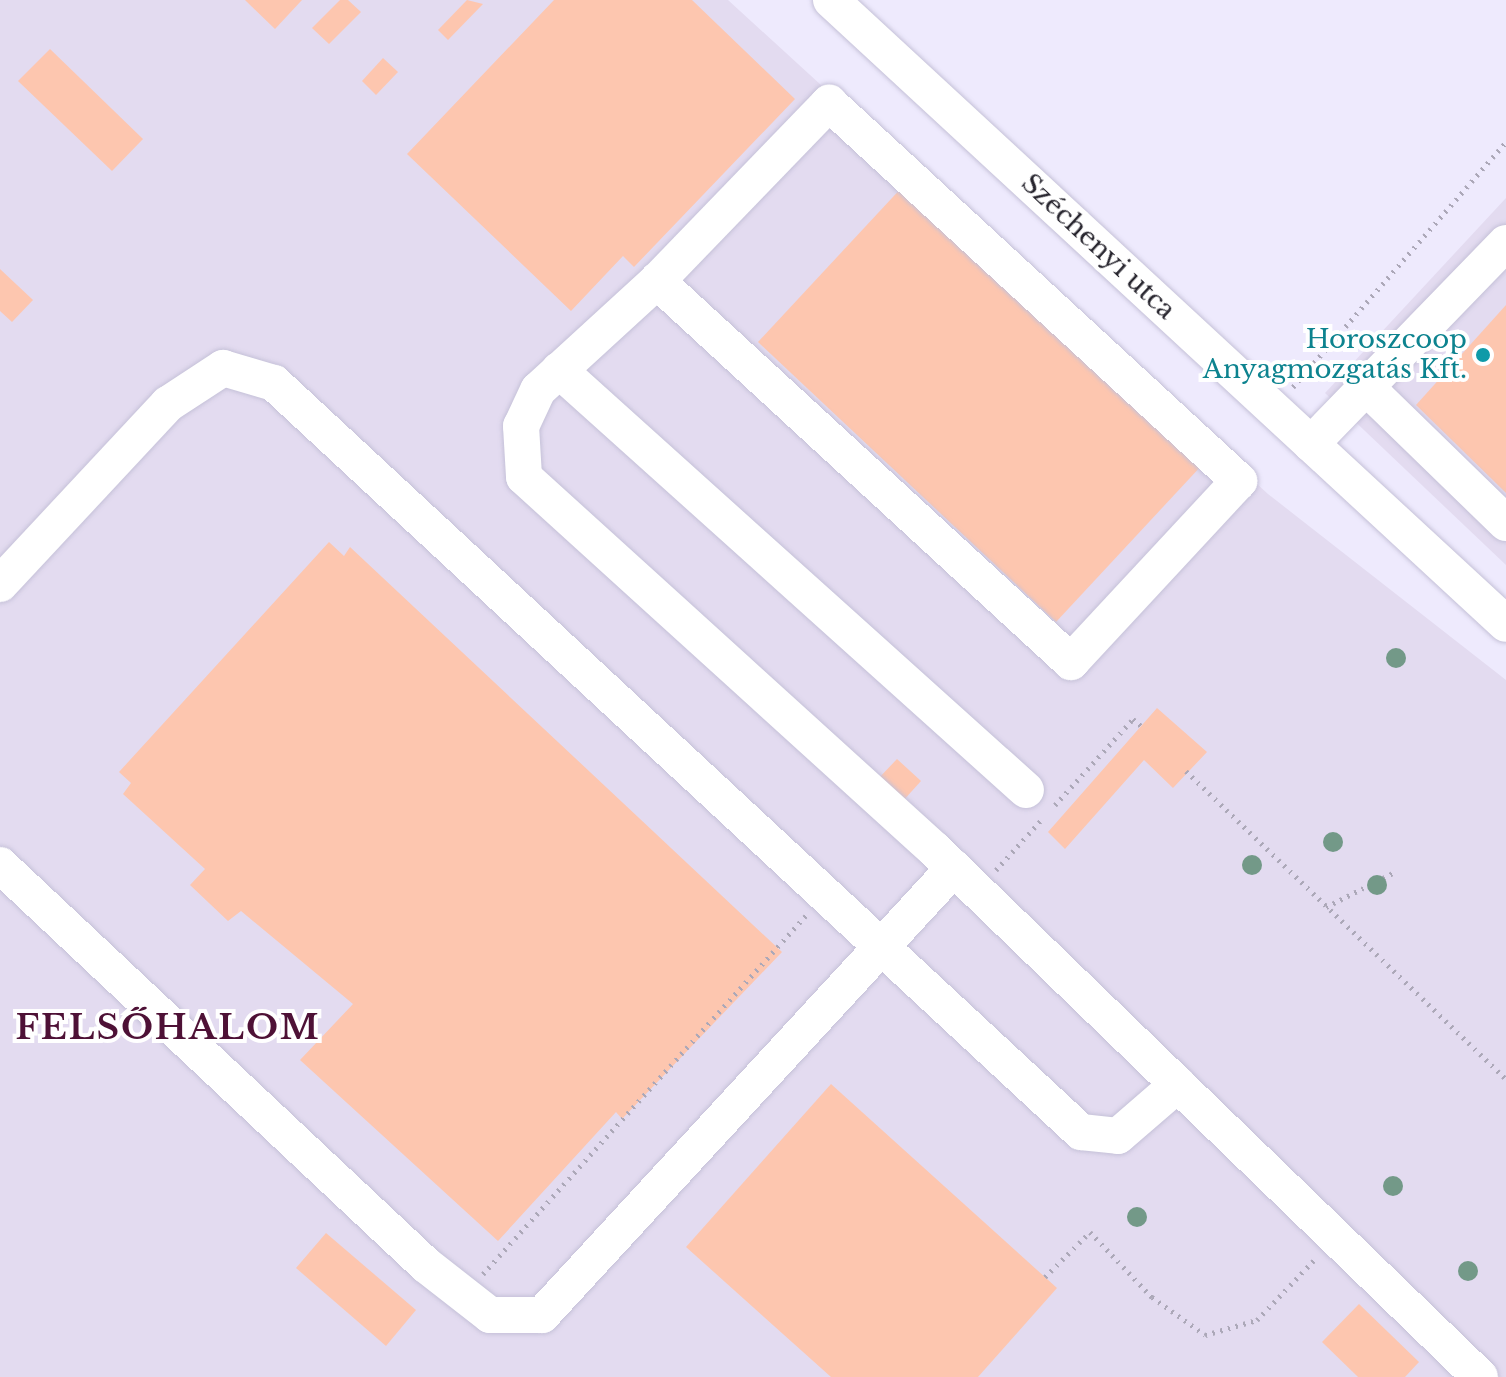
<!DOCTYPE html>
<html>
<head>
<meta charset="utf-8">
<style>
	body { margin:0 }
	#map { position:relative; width:1506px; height:1377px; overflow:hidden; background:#eeeafd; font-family:"Libre Baskerville",serif }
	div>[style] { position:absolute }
	.industrial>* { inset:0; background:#e3dbf0 }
	.building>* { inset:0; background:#fdc6af }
	.path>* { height:5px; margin-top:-2.5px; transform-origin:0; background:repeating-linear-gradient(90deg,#aca8b8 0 2px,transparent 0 8px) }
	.roads { filter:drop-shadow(0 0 2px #c5c1d8) drop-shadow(0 0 2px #c5c1d8) }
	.minor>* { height:36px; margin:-18px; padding:0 18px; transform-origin:18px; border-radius:18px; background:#fff }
	.trees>* { width:20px; height:20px; margin:-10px; border-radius:50%; background:#739988 }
	.dots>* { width:22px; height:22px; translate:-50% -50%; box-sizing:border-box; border:4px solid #fff; border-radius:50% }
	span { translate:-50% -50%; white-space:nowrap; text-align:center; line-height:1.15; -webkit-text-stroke:8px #fff; paint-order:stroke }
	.street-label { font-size:26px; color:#26242d }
	.culture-label { font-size:26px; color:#0d838f }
	.right { translate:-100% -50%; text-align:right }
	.district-label { font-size:34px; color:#4e1136; font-weight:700; letter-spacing:2px }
</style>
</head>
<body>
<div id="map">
	<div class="industrial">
		<i style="clip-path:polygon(0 0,728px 0,1268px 494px,1506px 680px,1506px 1377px,0 1377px)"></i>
		<i style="clip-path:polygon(1506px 198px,1506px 565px,1325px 393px)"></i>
	</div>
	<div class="building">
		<i style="clip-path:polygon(245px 0,302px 0,275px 29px)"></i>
		<i style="clip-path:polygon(340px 0,348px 0,361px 12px,329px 44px,312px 28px)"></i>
		<i style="clip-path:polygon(467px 0,483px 4px,448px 40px,438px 30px)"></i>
		<i style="clip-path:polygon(554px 0,692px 0,795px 99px,634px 267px,623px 256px,571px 311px,407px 154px)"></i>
		<i style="clip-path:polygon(50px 49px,143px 139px,112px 171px,18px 81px)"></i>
		<i style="clip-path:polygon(383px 58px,398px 72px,376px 95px,362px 81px)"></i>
		<i style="clip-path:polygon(905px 184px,1203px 464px,1056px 622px,758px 342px)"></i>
		<i style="clip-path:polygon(0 269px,33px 300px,12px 322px,0 311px)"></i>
		<i style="clip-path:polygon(1506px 305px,1506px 493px,1416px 405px)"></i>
		<i style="clip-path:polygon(329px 542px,344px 556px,350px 547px,782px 952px,622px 1119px,616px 1112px,498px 1241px,300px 1060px,353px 1004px,241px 911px,228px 921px,190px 885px,205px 869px,123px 794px,131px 783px,119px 772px)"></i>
		<i style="clip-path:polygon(1157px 708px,1207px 752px,1173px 788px,1144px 760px,1065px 849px,1048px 832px)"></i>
		<i style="clip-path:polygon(897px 759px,921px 781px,902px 802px,877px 780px)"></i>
		<i style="clip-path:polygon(831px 1084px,1057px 1288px,978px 1377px,831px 1377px,686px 1247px)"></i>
		<i style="clip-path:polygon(326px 1233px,416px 1310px,386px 1346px,296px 1268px)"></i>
		<i style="clip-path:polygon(1359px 1304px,1419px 1362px,1405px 1377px,1358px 1377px,1322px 1342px)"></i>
	</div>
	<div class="path">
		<i style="left:1293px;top:387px;width:325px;rotate:-49deg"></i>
		<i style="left:1186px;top:771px;width:444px;rotate:43.9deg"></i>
		<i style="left:1055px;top:805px;width:116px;rotate:-47.8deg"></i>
		<i style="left:1133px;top:719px;width:11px;rotate:41deg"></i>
		<i style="left:996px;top:870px;width:70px;rotate:-47.9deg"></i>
		<i style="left:1326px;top:907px;width:75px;rotate:-26.9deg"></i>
		<i style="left:483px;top:1274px;width:483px;rotate:-48deg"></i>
		<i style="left:1045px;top:1277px;width:64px;rotate:-45deg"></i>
		<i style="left:1090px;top:1232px;width:90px;rotate:46.4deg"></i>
		<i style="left:1152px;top:1297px;width:65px;rotate:35.6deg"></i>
		<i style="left:1205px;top:1335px;width:54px;rotate:-16.1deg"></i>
		<i style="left:1257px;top:1320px;width:86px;rotate:-46.4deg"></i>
	</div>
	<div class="roads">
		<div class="minor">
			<i style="left:831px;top:0;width:919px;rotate:42.75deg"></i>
			<i style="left:657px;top:281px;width:248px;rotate:-46deg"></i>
			<i style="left:829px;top:103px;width:558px;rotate:42.67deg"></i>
			<i style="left:1239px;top:481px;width:247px;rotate:132.9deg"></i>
			<i style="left:1071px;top:662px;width:563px;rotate:-137.38deg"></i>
			<i style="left:657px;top:281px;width:161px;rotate:137.5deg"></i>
			<i style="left:538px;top:390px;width:40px;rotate:115deg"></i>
			<i style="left:521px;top:426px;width:51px;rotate:86.6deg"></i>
			<i style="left:524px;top:477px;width:555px;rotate:42.23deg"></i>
			<i style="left:935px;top:850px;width:758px;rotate:44.04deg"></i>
			<i style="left:559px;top:370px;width:628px;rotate:41.97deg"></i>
			<i style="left:1366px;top:387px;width:195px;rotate:44.2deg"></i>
			<i style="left:1311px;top:444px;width:280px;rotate:-45.9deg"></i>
			<i style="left:0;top:584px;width:246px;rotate:-47deg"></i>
			<i style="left:168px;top:404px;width:66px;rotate:-33.2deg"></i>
			<i style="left:223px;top:368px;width:53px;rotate:16.4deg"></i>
			<i style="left:274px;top:383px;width:1101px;rotate:42.87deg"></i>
			<i style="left:1081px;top:1132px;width:37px;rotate:6deg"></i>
			<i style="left:1118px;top:1136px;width:79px;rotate:-40.9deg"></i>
			<i style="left:0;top:865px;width:584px;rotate:43.2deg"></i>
			<i style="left:426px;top:1265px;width:81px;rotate:38deg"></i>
			<i style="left:490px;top:1315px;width:52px"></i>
			<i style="left:542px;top:1315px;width:608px;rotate:-47.33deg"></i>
		</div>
	</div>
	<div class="trees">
		<i style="left:1396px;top:658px"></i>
		<i style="left:1333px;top:842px"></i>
		<i style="left:1252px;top:865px"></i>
		<i style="left:1377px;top:885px"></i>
		<i style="left:1393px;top:1186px"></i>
		<i style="left:1137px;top:1217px"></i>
		<i style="left:1468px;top:1271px"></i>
	</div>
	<div class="dots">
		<i style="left:1483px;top:355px;background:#0f9aa8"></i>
	</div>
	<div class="street-label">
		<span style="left:1098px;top:247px;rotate:43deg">Széchenyi utca</span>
	</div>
	<div class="culture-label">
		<span class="right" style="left:1467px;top:355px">Horoszcoop<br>Anyagmozgatás Kft.</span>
	</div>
	<div class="district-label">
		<span style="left:168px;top:1028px">FELSŐHALOM</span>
	</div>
</div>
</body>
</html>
